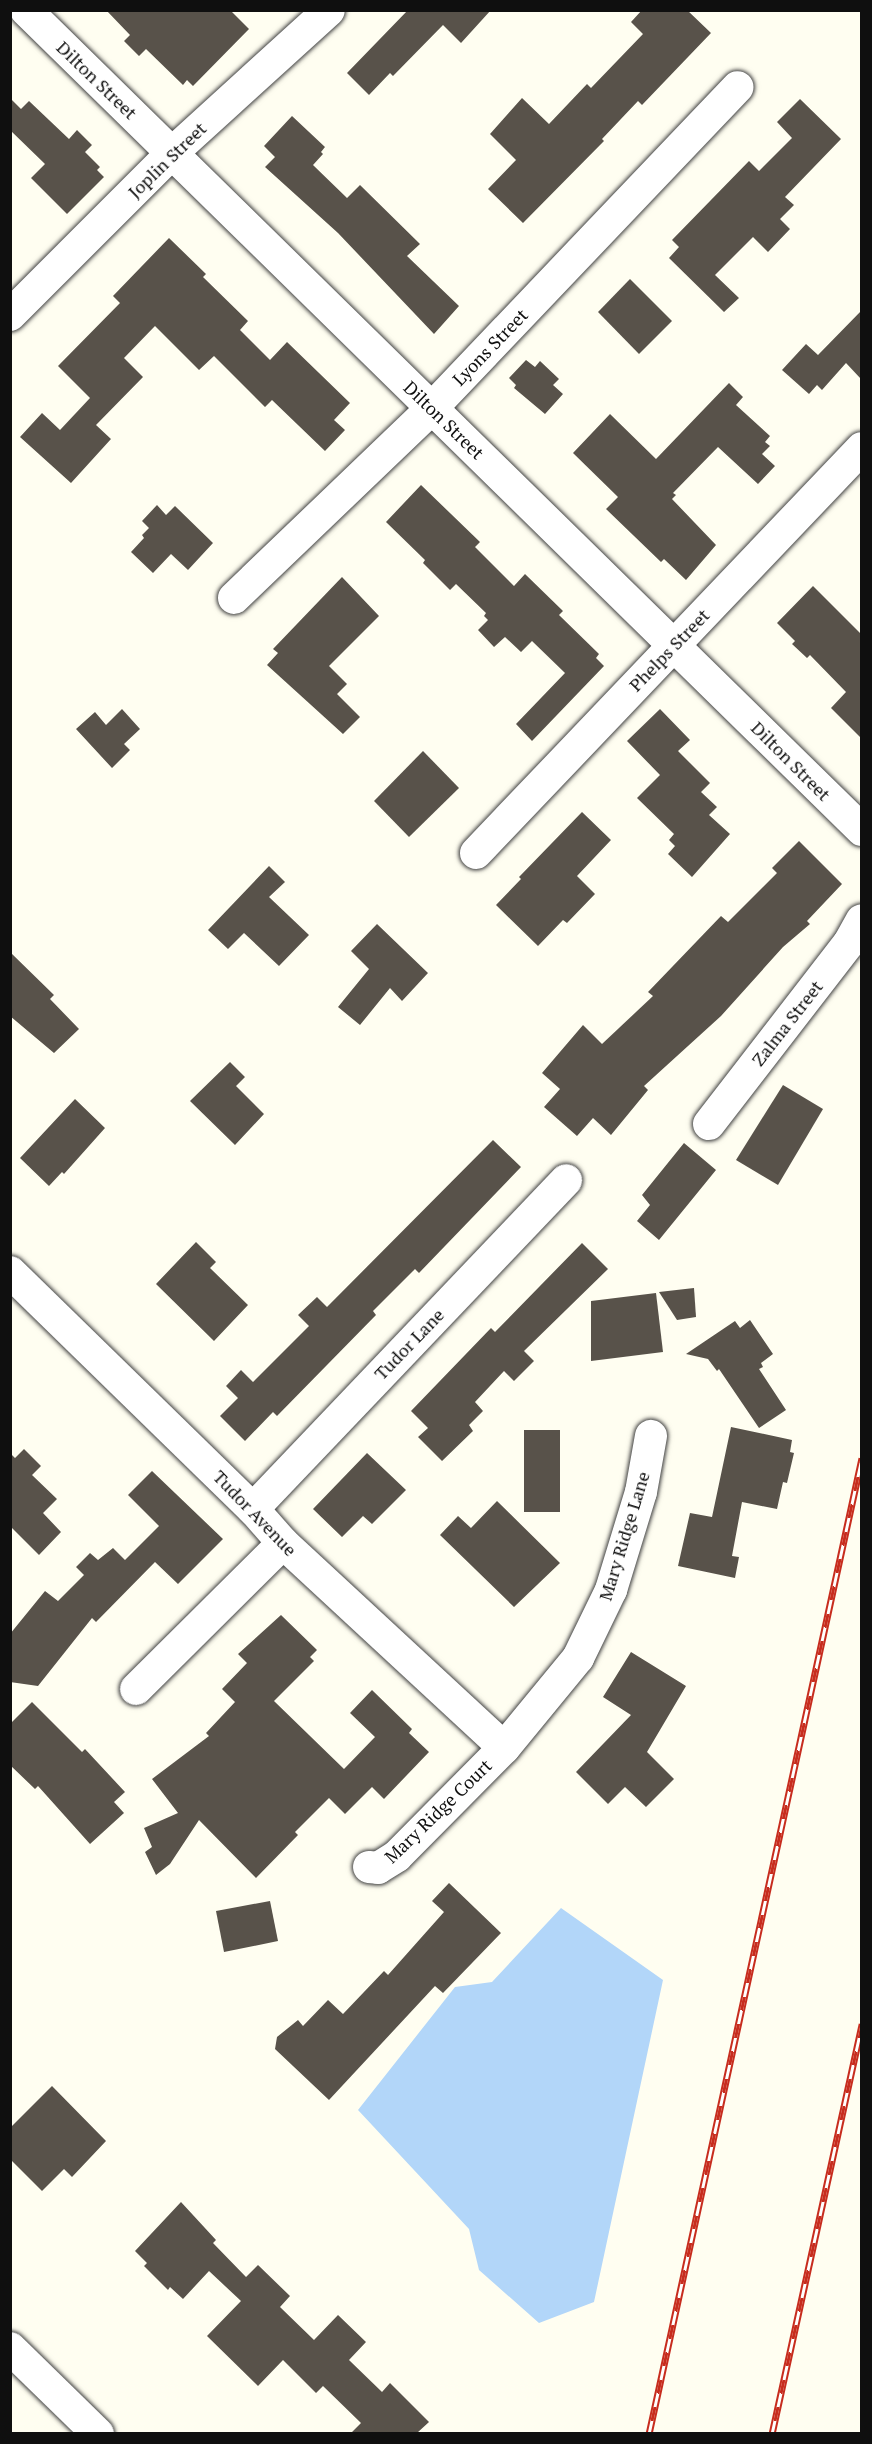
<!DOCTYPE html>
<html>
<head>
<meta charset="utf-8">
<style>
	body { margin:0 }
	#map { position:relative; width:872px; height:2444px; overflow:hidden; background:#fffef1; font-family:"PT Serif",serif }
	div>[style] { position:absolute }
	.water>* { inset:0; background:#b2d6f9 }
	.building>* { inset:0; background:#58524a }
	.roads { filter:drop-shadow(0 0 2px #424242) drop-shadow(0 0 2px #424242) }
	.minor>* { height:32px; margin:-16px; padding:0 16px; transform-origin:16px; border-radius:16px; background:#fff }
	.rail>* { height:7px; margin-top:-3.5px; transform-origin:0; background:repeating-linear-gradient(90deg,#fff 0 14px,#c72c1e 0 28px); box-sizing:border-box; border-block:2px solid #c72c1e }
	span { translate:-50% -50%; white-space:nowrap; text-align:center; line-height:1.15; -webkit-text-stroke:6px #fff; paint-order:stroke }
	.street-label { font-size:18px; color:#0f0f0f }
	.frame { position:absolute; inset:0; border:12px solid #0f0f0f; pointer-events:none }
</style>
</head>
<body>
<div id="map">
	<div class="water">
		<i style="clip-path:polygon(561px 1908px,663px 1980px,594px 2302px,539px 2323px,479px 2270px,469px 2229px,358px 2110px,455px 1987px,492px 1982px)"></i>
	</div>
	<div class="building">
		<i style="clip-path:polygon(106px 10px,230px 10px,249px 29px,193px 86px,187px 80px,183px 85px,146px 49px,139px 56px,124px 41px,130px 35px)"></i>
		<i style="clip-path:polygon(408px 10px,491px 10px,461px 43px,443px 25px,393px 76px,390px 73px,369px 95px,347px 73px)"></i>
		<i style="clip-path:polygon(642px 10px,687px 10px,711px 33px,642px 105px,638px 101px,602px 139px,604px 141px,523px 223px,488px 189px,516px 160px,490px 134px,522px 98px,549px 124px,587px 84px,591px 88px,643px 34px,631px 22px)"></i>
		<i style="clip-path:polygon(10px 98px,21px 109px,29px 101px,69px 139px,77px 130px,92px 145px,85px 152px,100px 167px,97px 170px,104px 177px,67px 214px,31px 178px,45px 164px,10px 130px)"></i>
		<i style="clip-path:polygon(800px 99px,841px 139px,785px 197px,794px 205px,780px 219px,790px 229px,768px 252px,753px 237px,715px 275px,739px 298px,724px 312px,669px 258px,679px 247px,672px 240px,749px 161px,759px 171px,792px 138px,777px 122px)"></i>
		<i style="clip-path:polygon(292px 116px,325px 147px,321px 152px,323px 154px,313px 165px,347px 198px,360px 185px,420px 244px,407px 256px,459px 306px,434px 334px,338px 233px,265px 167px,275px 157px,264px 146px)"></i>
		<i style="clip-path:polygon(169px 238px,206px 274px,203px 277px,248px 321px,240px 330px,270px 360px,287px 342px,350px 403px,334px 420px,345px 430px,325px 451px,272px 400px,265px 407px,214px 356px,199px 370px,155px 326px,124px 358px,143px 377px,96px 425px,111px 439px,71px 483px,20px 437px,42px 413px,60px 430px,90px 398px,58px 366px,120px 303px,113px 296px)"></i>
		<i style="clip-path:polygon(630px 279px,672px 321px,639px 354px,598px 312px)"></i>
		<i style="clip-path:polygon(861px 311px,861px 379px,846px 363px,822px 390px,817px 385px,809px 394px,782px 370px,806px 344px,818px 355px)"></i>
		<i style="clip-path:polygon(526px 360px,535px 367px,540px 361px,559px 379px,553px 385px,563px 394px,545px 414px,514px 388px,516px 385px,509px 378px)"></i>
		<i style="clip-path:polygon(729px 383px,743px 397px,736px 405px,770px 436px,765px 442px,770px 446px,762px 454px,775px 466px,758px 484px,718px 447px,673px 493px,676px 495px,672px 499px,716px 545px,686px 580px,664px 559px,661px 562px,606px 509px,618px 497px,573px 453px,610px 414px,656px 459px)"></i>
		<i style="clip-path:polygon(421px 485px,480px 542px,475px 547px,514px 586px,525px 574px,563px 611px,559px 615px,599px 654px,596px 658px,604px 666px,532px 741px,516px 724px,565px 673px,532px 641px,521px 652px,505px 637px,494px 647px,478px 630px,488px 620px,484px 616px,486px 613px,456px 584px,450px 590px,423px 563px,425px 560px,386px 522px)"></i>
		<i style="clip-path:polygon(157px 505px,166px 515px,175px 506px,213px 543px,188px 570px,171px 554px,153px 573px,131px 552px,144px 538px,142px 535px,149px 528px,142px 521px)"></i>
		<i style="clip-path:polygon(342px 577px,379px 616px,329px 666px,347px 684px,337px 694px,360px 717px,343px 734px,267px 665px,278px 653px,273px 649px)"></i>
		<i style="clip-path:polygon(813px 586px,861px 634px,861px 738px,831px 708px,846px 692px,810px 655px,807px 658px,792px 644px,795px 641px,777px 623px)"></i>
		<i style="clip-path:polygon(122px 709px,140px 729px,124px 744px,130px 750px,112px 768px,76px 729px,95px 712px,106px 725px)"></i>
		<i style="clip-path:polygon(660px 709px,690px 740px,678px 751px,710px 783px,701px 792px,717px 807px,709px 815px,730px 834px,692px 877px,668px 854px,675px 846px,669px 840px,674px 834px,637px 798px,660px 775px,627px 741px)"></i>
		<i style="clip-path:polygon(423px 751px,459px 788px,409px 837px,374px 801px)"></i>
		<i style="clip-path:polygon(582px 812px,611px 840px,577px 876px,595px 894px,567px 923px,563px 920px,538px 946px,496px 905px,521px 879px,519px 877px)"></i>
		<i style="clip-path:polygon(799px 841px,842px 884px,807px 921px,810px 924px,783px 947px,721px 1016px,644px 1086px,648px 1090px,611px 1135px,593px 1118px,577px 1136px,544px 1107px,560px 1089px,542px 1073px,583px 1025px,602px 1044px,653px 996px,648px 992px,721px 916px,728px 922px,777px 873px,772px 868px)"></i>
		<i style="clip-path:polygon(269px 866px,285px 882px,269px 897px,309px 935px,279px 966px,244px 933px,228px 949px,208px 930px)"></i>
		<i style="clip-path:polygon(377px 924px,428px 973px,402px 1001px,390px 988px,360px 1025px,338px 1007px,369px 969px,351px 951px)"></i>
		<i style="clip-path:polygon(10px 952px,54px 995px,50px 999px,79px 1029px,54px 1053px,10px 1016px)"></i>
		<i style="clip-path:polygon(230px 1062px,245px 1077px,236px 1086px,264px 1114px,235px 1145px,190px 1101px)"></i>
		<i style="clip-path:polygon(783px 1085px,823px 1109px,778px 1185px,736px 1160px)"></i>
		<i style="clip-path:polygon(75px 1099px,105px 1128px,64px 1174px,62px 1172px,49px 1186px,20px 1158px)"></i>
		<i style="clip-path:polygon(493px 1140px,521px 1167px,419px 1273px,415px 1269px,373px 1311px,376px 1315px,277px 1416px,273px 1412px,245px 1441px,220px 1416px,238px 1398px,226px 1386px,241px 1370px,253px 1382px,309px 1326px,298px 1315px,317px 1297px,327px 1307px)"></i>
		<i style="clip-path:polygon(684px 1143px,716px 1170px,659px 1240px,637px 1221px,650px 1205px,642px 1195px)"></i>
		<i style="clip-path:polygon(196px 1242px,216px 1262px,210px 1268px,248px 1305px,214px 1341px,156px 1284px)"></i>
		<i style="clip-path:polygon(582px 1243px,608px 1269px,524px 1351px,534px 1361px,514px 1381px,504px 1371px,475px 1402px,483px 1411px,469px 1425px,473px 1431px,442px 1461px,418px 1437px,428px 1428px,411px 1411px,491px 1328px,495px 1332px)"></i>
		<i style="clip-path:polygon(694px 1288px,696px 1317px,677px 1320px,659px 1292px)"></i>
		<i style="clip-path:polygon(656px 1293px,663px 1352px,591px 1361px,591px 1301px)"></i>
		<i style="clip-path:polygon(750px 1320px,773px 1354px,761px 1363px,763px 1367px,759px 1369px,786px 1410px,759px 1428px,719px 1369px,717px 1371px,708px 1359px,686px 1354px,735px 1321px,740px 1328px)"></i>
		<i style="clip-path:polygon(731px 1427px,792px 1440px,790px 1452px,794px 1453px,787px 1483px,783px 1482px,777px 1509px,742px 1502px,732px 1556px,739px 1557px,735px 1578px,678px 1566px,690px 1513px,712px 1517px)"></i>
		<i style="clip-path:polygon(524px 1430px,560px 1430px,560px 1512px,524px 1512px)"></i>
		<i style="clip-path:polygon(24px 1449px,41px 1466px,32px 1475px,57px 1499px,43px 1513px,61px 1532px,39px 1555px,10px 1526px,10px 1453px,15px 1458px)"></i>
		<i style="clip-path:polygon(367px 1453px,406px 1490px,372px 1524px,363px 1516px,342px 1537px,313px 1509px)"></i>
		<i style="clip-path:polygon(152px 1471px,223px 1539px,178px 1584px,155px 1562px,96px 1622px,92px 1618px,38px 1686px,10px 1682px,10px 1634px,45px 1591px,58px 1601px,84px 1575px,76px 1567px,90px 1553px,98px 1560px,113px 1548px,125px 1560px,159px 1526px,128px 1495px)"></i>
		<i style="clip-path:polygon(497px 1501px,560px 1563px,514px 1607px,440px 1535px,458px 1516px,471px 1528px)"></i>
		<i style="clip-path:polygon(281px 1615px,317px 1650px,310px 1657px,314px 1661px,274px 1701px,344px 1769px,375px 1737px,350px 1713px,372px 1690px,412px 1729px,409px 1733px,429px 1752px,384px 1799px,372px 1787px,345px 1814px,329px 1798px,295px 1832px,298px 1835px,256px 1878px,199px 1820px,170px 1864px,156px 1875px,145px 1852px,152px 1847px,144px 1828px,178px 1813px,152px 1779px,209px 1736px,206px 1733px,235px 1702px,222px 1689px,247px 1663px,238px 1654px)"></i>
		<i style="clip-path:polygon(631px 1652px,686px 1686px,647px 1752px,674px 1779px,646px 1807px,625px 1787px,608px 1804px,576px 1772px,631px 1715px,603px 1697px)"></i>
		<i style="clip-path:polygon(32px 1702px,82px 1752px,85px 1749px,125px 1792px,114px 1802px,124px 1813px,90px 1844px,38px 1786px,35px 1789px,10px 1765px,10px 1724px)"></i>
		<i style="clip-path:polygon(449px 1883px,501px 1933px,443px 1993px,435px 1986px,329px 2100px,275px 2049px,277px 2037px,298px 2020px,303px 2026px,328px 2000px,343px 2014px,384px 1971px,388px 1975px,444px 1912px,432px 1901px)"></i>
		<i style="clip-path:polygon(270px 1901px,278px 1941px,224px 1952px,216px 1911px)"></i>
		<i style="clip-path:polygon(52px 2086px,106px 2141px,72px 2177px,64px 2169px,42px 2191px,10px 2159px,10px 2128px)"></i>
		<i style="clip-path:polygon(181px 2202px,216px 2240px,213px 2243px,246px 2277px,258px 2265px,290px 2296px,280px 2307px,314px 2340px,338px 2315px,366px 2342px,349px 2360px,382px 2392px,390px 2383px,429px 2422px,417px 2433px,351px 2433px,361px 2423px,323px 2386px,316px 2393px,283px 2360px,258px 2386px,207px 2336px,241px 2301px,209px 2271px,183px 2299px,170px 2287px,168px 2290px,144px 2266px,147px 2263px,135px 2251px)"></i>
	</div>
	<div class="roads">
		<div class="minor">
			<i style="left:26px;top:10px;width:1171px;rotate:44.45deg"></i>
			<i style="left:10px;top:315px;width:229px;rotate:-45deg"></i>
			<i style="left:172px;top:153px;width:212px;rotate:-42.3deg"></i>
			<i style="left:234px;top:598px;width:274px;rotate:-43.8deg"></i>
			<i style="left:432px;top:408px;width:443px;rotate:-46.4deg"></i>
			<i style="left:476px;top:853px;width:559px;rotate:-46.38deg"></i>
			<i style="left:709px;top:1124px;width:229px;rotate:-52.3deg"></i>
			<i style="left:849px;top:943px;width:26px;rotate:-61deg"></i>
			<i style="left:10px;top:1272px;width:339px;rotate:44.3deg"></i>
			<i style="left:253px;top:1509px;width:45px;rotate:48.6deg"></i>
			<i style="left:283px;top:1543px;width:301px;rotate:42.8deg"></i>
			<i style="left:253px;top:1509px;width:454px;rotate:-46.4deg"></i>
			<i style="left:136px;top:1689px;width:207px;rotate:-44.8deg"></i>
			<i style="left:369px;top:1867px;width:9px;rotate:6deg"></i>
			<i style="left:378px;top:1868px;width:22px;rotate:-32deg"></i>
			<i style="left:397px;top:1856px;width:152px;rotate:-45.3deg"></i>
			<i style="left:504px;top:1748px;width:117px;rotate:-50.6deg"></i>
			<i style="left:578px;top:1658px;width:76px;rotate:-64.1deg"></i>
			<i style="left:611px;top:1590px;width:102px;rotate:-73deg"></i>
			<i style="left:641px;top:1492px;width:57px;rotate:-79.9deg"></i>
			<i style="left:10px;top:2348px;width:123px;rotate:44.3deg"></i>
		</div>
	</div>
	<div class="rail">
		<i style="left:649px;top:2434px;width:999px;rotate:-77.69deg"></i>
		<i style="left:772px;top:2434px;width:420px;rotate:-77.6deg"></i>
	</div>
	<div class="street-label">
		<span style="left:97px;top:80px;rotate:44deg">Dilton Street</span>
		<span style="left:167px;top:160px;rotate:-44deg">Joplin Street</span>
		<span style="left:490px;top:347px;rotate:-46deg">Lyons Street</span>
		<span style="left:444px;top:420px;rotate:44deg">Dilton Street</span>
		<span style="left:669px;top:650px;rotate:-46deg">Phelps Street</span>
		<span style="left:791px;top:761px;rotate:45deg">Dilton Street</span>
		<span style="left:787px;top:1023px;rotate:-52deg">Zalma Street</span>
		<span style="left:409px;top:1344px;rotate:-46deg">Tudor Lane</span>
		<span style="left:255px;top:1513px;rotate:46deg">Tudor Avenue</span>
		<span style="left:624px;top:1536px;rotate:-73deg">Mary Ridge Lane</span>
		<span style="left:438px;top:1811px;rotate:-44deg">Mary Ridge Court</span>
	</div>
	<div class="frame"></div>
</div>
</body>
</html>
